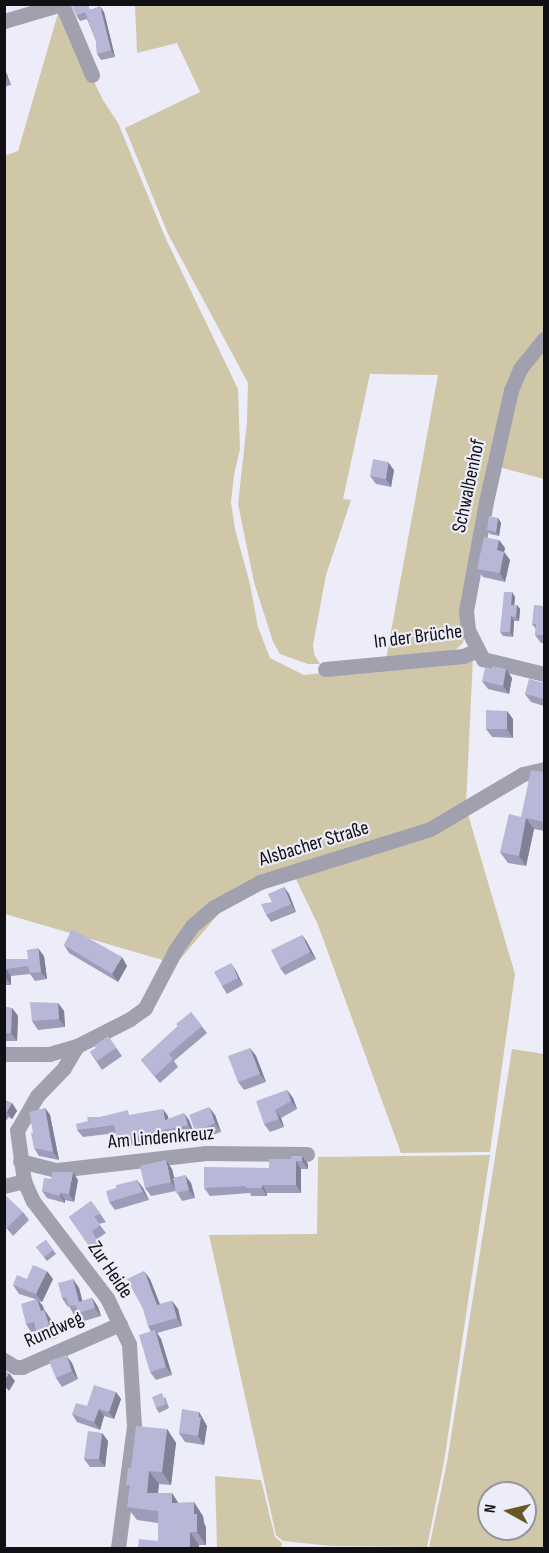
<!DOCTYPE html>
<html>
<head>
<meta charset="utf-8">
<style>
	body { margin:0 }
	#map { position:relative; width:549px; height:1553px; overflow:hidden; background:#ededf9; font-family:"Sofia Sans Condensed",sans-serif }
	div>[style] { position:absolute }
	.green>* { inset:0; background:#d0c7a8 }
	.street>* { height:15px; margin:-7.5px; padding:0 7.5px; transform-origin:7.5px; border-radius:7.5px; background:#a0a0ae }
	.wall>* { inset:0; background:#9e9db9 }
	.shaded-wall>* { inset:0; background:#818096 }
	.building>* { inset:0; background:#b8b7d7 }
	span { translate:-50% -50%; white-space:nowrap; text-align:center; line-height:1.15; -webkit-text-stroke:4.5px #ededf9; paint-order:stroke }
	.street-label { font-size:20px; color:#101014 }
	.frame { position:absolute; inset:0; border:6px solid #101014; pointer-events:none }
	.north { position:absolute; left:477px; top:1481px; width:60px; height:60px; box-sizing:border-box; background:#ededf9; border:2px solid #95959d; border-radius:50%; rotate:278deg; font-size:16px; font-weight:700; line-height:24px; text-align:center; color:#101014 }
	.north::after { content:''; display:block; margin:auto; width:21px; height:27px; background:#675926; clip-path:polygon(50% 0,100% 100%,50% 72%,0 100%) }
</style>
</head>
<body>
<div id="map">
	<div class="green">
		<i style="clip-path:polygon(135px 5px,544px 5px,544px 332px,518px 367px,463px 643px,454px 651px,386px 659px,438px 375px,370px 374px,343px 499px,351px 500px,326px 575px,313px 645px,314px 654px,320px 664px,308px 664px,280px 654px,273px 642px,254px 582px,238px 504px,247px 422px,248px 383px,168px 234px,125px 128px,200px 92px,177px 43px,137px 53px)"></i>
		<i style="clip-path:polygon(59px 10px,103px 100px,118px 123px,165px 237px,238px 389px,240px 449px,234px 475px,231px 502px,235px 529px,250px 584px,258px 627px,270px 658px,304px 675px,473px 657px,466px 805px,429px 826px,347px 853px,227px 904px,176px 964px,5px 914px,4px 156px,18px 151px)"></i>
		<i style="clip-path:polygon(544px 342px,544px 479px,495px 466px,513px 391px)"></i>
		<i style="clip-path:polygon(467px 811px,515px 974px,490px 1152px,401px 1153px,318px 925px,293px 873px)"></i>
		<i style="clip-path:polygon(evenodd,512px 1049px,544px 1054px,544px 1548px,429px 1548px,447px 1462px,512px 1049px,489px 1493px,525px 1493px,525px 1529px,489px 1529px,489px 1493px)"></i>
		<i style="clip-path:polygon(490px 1155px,444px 1462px,427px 1547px,331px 1546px,283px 1541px,276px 1535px,209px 1235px,317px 1234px,318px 1157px)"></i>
		<i style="clip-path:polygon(215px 1476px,261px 1480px,275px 1537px,282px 1543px,281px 1548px,217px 1548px)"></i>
	</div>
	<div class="street">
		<i style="left:62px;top:4px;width:77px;rotate:67.1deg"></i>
		<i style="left:4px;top:21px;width:60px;rotate:-16.3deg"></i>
		<i style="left:544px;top:339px;width:38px;rotate:129deg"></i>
		<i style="left:520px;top:369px;width:23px;rotate:113deg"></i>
		<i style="left:511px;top:390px;width:115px;rotate:102.6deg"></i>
		<i style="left:486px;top:502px;width:111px;rotate:100.4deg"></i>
		<i style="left:466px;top:611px;width:19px;rotate:84deg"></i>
		<i style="left:468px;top:630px;width:33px;rotate:63deg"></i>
		<i style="left:483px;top:659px;width:63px;rotate:13.8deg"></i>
		<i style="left:325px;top:669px;width:139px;rotate:-5.4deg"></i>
		<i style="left:463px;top:656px;width:16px;rotate:-22deg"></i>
		<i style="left:77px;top:1046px;width:26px;rotate:121deg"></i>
		<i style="left:64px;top:1068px;width:39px;rotate:134deg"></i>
		<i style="left:37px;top:1096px;width:39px;rotate:120deg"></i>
		<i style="left:17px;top:1130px;width:51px;rotate:82.2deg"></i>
		<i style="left:24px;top:1181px;width:22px;rotate:66deg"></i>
		<i style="left:33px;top:1201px;width:122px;rotate:52.7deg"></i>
		<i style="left:107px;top:1298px;width:51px;rotate:64.4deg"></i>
		<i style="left:129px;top:1344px;width:82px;rotate:86.5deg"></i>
		<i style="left:134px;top:1426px;width:123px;rotate:97.5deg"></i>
		<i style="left:4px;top:1054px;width:45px"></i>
		<i style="left:49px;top:1054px;width:29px;rotate:-16deg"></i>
		<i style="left:77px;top:1046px;width:59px;rotate:-27deg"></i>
		<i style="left:130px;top:1019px;width:19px;rotate:-36deg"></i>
		<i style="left:145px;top:1008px;width:67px;rotate:-62.3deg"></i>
		<i style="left:176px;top:949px;width:28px;rotate:-55deg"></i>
		<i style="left:192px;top:926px;width:29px;rotate:-41deg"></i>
		<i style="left:214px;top:907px;width:52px;rotate:-28.5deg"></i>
		<i style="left:260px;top:882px;width:178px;rotate:-17.3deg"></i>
		<i style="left:430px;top:829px;width:108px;rotate:-30.6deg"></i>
		<i style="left:523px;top:774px;width:22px;rotate:-13deg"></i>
		<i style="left:20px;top:1161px;width:38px;rotate:14deg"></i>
		<i style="left:57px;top:1170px;width:150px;rotate:-6.5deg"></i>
		<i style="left:206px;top:1153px;width:101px;rotate:0.6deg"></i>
		<i style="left:4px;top:1186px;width:21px;rotate:-14deg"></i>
		<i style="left:4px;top:1360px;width:13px;rotate:32deg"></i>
		<i style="left:15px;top:1367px;width:7px"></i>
		<i style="left:22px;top:1367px;width:107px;rotate:-23.7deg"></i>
	</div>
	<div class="wall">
		<i style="clip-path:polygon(92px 9px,104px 12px,115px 57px,101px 60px,97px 54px,96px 41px,87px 19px,80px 21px,76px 15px)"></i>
		<i style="clip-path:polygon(4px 67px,11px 85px,4px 87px)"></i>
		<i style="clip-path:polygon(394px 470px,391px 487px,376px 484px,370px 476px)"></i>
		<i style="clip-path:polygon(498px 518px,501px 523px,499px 536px,490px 534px,487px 530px)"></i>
		<i style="clip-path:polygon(499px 540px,505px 548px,504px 552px,510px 560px,505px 582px,483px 577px,477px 569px)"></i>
		<i style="clip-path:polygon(512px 592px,515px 597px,514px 605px,517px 605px,520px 609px,519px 621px,514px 621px,513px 637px,503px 636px,500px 632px)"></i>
		<i style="clip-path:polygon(544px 606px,544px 643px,541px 643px,535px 635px,536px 629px,532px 624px)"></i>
		<i style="clip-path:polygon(491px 669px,506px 669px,512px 678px,509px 694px,488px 689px,482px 681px)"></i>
		<i style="clip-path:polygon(544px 683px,544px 706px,531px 702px,525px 694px)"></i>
		<i style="clip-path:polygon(513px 719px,513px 738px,492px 737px,486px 729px)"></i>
		<i style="clip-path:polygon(544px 772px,544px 831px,534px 829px,526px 866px,508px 863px,500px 852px,521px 817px)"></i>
		<i style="clip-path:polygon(284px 887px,289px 894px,296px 912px,271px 922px,266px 915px,272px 902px)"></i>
		<i style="clip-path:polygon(302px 935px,307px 942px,316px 959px,285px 975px,280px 968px)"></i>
		<i style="clip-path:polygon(64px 945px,127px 966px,118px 982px,69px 953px)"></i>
		<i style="clip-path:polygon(44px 956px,47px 979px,35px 981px,30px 974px,11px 976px,11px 985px,4px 985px,4px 959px,28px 959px)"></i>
		<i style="clip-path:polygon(236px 971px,243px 985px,227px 994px,222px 986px)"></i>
		<i style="clip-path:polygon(58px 1003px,64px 1011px,65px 1027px,38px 1030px,32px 1021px)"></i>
		<i style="clip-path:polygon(4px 1007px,12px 1008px,18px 1016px,17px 1041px,4px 1041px)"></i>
		<i style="clip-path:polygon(191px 1012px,207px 1033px,174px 1061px,178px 1067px,160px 1083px,141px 1060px,178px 1026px)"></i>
		<i style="clip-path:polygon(108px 1036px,122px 1056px,102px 1070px,90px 1052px,96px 1048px)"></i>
		<i style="clip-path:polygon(250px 1048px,256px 1056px,266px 1082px,244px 1090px,238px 1082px)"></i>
		<i style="clip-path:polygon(287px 1090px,293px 1098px,297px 1109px,281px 1118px,284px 1127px,270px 1132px,264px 1124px)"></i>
		<i style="clip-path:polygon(4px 1100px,12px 1103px,17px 1111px,12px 1119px,8px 1117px,7px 1120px,4px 1119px)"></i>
		<i style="clip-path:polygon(45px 1108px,50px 1115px,59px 1160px,39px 1156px,34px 1148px,33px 1133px)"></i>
		<i style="clip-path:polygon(132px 1115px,168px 1116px,168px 1119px,189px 1120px,194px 1133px,123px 1147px,117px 1140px,116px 1133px,83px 1137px,77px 1130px,100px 1117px)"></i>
		<i style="clip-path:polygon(215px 1115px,221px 1132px,201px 1139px,195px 1131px)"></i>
		<i style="clip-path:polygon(302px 1156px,308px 1164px,308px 1169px,301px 1169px,301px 1193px,267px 1193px,267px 1196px,251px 1196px,250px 1193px,210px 1196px,204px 1188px,269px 1168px)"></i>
		<i style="clip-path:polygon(172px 1169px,174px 1177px,191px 1183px,195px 1198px,182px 1201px,176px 1191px,151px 1196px,145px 1188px)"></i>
		<i style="clip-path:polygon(51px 1179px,78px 1180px,74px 1202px,65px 1200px,65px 1203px,47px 1198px,42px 1191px)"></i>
		<i style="clip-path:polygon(137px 1180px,143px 1188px,149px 1200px,115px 1210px,109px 1202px)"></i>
		<i style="clip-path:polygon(91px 1201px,106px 1222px,99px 1224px,106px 1233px,97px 1239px,103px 1250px,95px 1254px,69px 1217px)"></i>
		<i style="clip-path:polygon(23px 1212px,29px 1220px,13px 1236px,4px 1225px)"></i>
		<i style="clip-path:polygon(46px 1240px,56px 1254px,47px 1261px,36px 1247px)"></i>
		<i style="clip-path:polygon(27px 1279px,53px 1279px,42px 1302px,39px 1301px,50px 1318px,57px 1338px,43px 1342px,37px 1334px,36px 1331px,31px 1332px,26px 1324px,35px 1299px,19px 1294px,13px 1285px)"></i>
		<i style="clip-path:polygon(73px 1279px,79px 1288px,82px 1301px,92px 1298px,98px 1307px,101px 1316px,84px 1321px,79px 1314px,74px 1315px,69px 1306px,68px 1307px,62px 1298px)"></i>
		<i style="clip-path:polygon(150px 1279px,160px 1304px,172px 1301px,178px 1309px,182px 1326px,157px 1333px,161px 1339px,172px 1375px,156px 1380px,150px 1372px,151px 1332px,148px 1326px)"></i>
		<i style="clip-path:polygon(72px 1363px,78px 1379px,62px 1387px,56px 1378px)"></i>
		<i style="clip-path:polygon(116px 1392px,121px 1399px,114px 1419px,104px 1416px,100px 1430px,77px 1422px,72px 1414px)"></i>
		<i style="clip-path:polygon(165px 1397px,169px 1408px,159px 1413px,156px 1408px)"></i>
		<i style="clip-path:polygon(199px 1412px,207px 1426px,204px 1445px,185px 1442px,179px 1433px)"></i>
		<i style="clip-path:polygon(167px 1429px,176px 1443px,171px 1485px,159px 1484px,158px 1493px,172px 1493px,178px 1503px,203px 1516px,204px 1523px,206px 1527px,206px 1545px,199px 1545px,199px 1548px,138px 1548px,158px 1541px,158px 1523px,137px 1520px,127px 1507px,130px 1490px,126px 1485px,131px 1469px)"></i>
		<i style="clip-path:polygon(102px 1433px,108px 1441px,105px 1467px,90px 1467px,84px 1459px)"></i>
	</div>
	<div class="shaded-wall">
		<i style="clip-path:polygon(100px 6px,104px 12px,115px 57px,111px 50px)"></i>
		<i style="clip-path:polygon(4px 67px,11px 85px,4px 73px)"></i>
		<i style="clip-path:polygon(388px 462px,394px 470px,391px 487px,386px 479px)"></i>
		<i style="clip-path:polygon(498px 518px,501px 523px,499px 536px,496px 532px)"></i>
		<i style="clip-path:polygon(499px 540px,505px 548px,504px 552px,510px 560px,505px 582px,500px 573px,497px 550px)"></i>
		<i style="clip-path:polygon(512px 592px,515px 597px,514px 609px,511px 605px)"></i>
		<i style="clip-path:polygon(517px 605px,520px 609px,519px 621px,516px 617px)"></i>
		<i style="clip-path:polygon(511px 616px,514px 621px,513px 637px,510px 632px)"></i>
		<i style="clip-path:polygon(506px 669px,512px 678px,509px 694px,503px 686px)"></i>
		<i style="clip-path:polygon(507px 711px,513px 719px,513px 738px,507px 729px)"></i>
		<i style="clip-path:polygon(526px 818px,534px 829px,526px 866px,519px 856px)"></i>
		<i style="clip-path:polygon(284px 887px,289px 894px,296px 912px,291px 904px)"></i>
		<i style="clip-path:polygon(302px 935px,307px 942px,316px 959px,310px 952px)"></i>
		<i style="clip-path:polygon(38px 948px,44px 956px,47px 979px,41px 972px)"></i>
		<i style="clip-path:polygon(122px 957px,127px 966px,118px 982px,112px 974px)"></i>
		<i style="clip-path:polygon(231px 963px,236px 971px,243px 985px,238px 978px)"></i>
		<i style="clip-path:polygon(6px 969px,11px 976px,11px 985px,6px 978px)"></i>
		<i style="clip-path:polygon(58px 1003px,64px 1011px,65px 1027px,59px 1019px)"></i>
		<i style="clip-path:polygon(12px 1008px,18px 1016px,17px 1041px,11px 1033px)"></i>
		<i style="clip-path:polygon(250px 1048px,256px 1056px,266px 1082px,260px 1074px)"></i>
		<i style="clip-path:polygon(287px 1090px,293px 1098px,297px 1109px,291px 1101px)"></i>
		<i style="clip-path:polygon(12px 1103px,17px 1111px,12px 1119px,7px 1112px)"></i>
		<i style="clip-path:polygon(209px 1107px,215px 1115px,221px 1132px,215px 1123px)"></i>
		<i style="clip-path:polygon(45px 1108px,50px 1115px,59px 1160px,53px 1152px)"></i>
		<i style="clip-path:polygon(163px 1109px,168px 1116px,170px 1128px,165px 1120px)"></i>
		<i style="clip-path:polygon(275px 1110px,281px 1118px,284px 1127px,279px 1119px)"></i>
		<i style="clip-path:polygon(184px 1113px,189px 1120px,194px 1133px,188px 1125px)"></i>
		<i style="clip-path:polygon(302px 1156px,308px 1164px,308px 1169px,302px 1161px)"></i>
		<i style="clip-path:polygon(166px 1160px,172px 1169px,177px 1190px,171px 1182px)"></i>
		<i style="clip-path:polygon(296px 1161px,301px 1169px,301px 1193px,296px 1185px)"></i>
		<i style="clip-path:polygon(73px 1172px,78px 1180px,74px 1202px,69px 1194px)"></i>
		<i style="clip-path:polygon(185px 1175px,191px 1183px,195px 1198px,189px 1190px)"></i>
		<i style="clip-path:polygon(137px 1180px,143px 1188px,149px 1200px,143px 1192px)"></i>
		<i style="clip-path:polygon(262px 1185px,267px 1193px,267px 1196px,262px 1188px)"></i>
		<i style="clip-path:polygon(60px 1193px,65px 1200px,65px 1203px,60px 1196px)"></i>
		<i style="clip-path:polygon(47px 1271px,53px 1279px,42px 1302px,36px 1294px)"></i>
		<i style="clip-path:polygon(144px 1271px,150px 1279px,163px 1313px,157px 1305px)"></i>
		<i style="clip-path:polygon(73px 1279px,79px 1288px,85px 1310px,79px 1302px)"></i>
		<i style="clip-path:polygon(92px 1298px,98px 1307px,101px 1316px,95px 1308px)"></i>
		<i style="clip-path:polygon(37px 1299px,43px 1306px,46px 1319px,41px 1311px)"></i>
		<i style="clip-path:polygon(172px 1301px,178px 1309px,182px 1326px,177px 1318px)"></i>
		<i style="clip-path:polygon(44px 1310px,50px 1318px,57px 1338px,51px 1330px)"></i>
		<i style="clip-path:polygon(155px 1330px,161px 1339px,172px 1375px,166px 1367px)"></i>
		<i style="clip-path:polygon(66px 1355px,72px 1363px,78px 1379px,72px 1371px)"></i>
		<i style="clip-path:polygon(9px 1373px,15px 1381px,9px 1391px,4px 1385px,4px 1381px)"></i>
		<i style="clip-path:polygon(116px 1392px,121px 1399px,114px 1419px,109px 1412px)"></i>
		<i style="clip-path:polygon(99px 1409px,104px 1416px,100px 1430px,94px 1422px)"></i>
		<i style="clip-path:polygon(199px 1412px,207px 1426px,204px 1445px,198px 1436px)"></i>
		<i style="clip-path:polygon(167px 1429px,176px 1443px,171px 1485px,162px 1472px)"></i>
		<i style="clip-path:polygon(102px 1433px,108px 1441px,105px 1467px,99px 1459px)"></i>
		<i style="clip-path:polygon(149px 1471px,159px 1484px,156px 1507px,147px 1493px)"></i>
		<i style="clip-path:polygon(172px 1493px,181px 1507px,172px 1503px)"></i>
		<i style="clip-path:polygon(194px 1502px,203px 1516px,204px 1523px,206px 1527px,206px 1545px,197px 1532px,194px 1514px)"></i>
		<i style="clip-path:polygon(190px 1532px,199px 1545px,199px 1548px,190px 1548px)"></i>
	</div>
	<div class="building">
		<i style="clip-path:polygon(71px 4px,88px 4px,90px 10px,100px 6px,111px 50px,97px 54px,96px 41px,85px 12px,76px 15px)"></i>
		<i style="clip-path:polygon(373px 459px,388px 462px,386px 479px,370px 476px)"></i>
		<i style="clip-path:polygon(489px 516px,498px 518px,496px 532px,487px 530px)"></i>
		<i style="clip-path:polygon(484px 537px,499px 540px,497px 550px,504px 552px,500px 573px,477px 569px)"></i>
		<i style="clip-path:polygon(504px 592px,512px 592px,511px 605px,517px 605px,516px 617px,511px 616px,510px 632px,500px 632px)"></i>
		<i style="clip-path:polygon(534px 605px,544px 606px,544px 635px,535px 635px,536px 624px,532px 624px)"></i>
		<i style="clip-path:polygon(492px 666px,506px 669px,503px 686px,482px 681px,485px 668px,491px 669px)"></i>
		<i style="clip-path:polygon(529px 679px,544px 683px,544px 699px,525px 694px)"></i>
		<i style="clip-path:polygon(486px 710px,507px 711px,507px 729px,486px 729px)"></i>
		<i style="clip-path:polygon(531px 770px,544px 772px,544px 822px,526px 818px,519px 856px,500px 852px,509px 814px,521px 817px)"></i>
		<i style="clip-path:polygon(284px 887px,291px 904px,266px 915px,261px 904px,272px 902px,268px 894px)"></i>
		<i style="clip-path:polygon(72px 929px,122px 957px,112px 974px,64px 945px)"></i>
		<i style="clip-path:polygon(302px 935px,310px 952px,280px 968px,271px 950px)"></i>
		<i style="clip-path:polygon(38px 948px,41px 972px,30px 973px,28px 966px,6px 969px,6px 978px,4px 978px,4px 959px,28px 959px,27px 950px)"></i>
		<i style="clip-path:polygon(231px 963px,238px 978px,222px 986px,214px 972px)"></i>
		<i style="clip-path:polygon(30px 1002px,58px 1003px,59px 1019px,32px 1021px)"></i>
		<i style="clip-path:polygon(4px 1007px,12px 1008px,11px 1033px,4px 1033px)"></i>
		<i style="clip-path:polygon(191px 1012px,202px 1026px,169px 1054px,173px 1059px,155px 1076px,141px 1060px,178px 1026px,176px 1024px)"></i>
		<i style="clip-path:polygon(108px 1036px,116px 1048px,97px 1061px,90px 1052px,96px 1048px,94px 1046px)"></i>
		<i style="clip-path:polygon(250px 1048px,260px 1074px,238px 1082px,228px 1056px)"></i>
		<i style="clip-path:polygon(287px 1090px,291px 1101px,275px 1110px,279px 1119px,264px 1124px,256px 1101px)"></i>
		<i style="clip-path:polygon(4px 1100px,12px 1103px,7px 1112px,4px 1111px)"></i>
		<i style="clip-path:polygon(209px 1107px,215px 1123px,195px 1131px,189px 1115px)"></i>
		<i style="clip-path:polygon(45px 1108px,53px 1152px,34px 1148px,31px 1133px,33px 1133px,29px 1112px)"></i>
		<i style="clip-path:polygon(163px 1109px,165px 1120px,184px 1113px,188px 1125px,117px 1140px,114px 1125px,77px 1130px,76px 1124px,88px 1121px,87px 1117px,100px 1117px,128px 1110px,129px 1115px)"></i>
		<i style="clip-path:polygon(291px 1156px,302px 1156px,302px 1161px,296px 1161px,296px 1185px,262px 1185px,262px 1188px,246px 1188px,246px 1186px,204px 1188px,204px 1167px,269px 1168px,269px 1159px,291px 1159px)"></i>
		<i style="clip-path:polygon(166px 1160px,171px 1182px,145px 1188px,140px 1166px)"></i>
		<i style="clip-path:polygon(52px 1172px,73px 1172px,69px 1194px,60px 1193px,60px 1196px,42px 1191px,44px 1178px,51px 1179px)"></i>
		<i style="clip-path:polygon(185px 1175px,189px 1190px,176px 1193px,173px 1178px)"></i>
		<i style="clip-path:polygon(137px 1180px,143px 1192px,109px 1202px,106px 1191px,116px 1188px,116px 1185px)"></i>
		<i style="clip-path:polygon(4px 1194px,23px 1212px,7px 1228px,4px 1225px)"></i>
		<i style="clip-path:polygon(91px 1201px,101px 1214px,94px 1216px,100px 1225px,92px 1231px,98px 1242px,89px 1246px,69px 1217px)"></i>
		<i style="clip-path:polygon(46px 1240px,53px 1250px,44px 1257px,36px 1247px)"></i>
		<i style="clip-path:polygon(33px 1265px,47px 1271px,36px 1294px,13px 1285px,17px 1275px,27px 1279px)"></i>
		<i style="clip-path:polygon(144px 1271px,157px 1305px,172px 1301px,177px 1318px,148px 1326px,143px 1309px,127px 1279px)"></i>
		<i style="clip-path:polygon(73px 1279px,79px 1302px,92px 1298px,95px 1308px,78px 1313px,76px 1305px,69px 1306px,66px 1297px,62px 1298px,58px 1283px)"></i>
		<i style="clip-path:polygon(37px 1299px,41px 1311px,44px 1310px,51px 1330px,37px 1334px,34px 1322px,26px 1324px,21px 1304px)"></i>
		<i style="clip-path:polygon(155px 1330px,166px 1367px,150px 1372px,139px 1335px)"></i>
		<i style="clip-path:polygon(66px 1355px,72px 1371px,56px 1378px,49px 1361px)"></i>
		<i style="clip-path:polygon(4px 1370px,9px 1373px,4px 1381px)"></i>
		<i style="clip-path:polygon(94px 1385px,116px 1392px,109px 1412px,99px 1409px,94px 1422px,72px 1414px,76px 1403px,87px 1406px)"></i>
		<i style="clip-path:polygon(162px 1393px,166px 1404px,156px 1408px,152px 1397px)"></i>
		<i style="clip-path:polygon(182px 1409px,199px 1412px,199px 1417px,201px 1417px,198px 1436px,179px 1433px)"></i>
		<i style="clip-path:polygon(136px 1426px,167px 1429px,162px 1472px,149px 1471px,147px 1493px,172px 1493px,172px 1503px,194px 1502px,194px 1514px,197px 1514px,197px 1532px,190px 1532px,190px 1548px,138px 1548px,139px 1539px,158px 1541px,158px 1511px,127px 1507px,130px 1485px,126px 1485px,128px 1468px,131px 1469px)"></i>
		<i style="clip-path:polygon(88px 1431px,102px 1433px,99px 1459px,84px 1459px)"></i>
		<i style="clip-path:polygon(82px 1547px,98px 1548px,82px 1548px)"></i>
	</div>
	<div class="street-label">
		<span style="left:469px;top:486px;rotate:-78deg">Schwalbenhof</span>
		<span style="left:418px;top:637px;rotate:-7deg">In der Brüche</span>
		<span style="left:314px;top:844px;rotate:-17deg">Alsbacher Straße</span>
		<span style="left:161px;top:1138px;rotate:-5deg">Am Lindenkreuz</span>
		<span style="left:110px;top:1270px;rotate:56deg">Zur Heide</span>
		<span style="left:54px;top:1330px;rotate:-24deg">Rundweg</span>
	</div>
	<div class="frame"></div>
	<div class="north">N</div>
</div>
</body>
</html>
